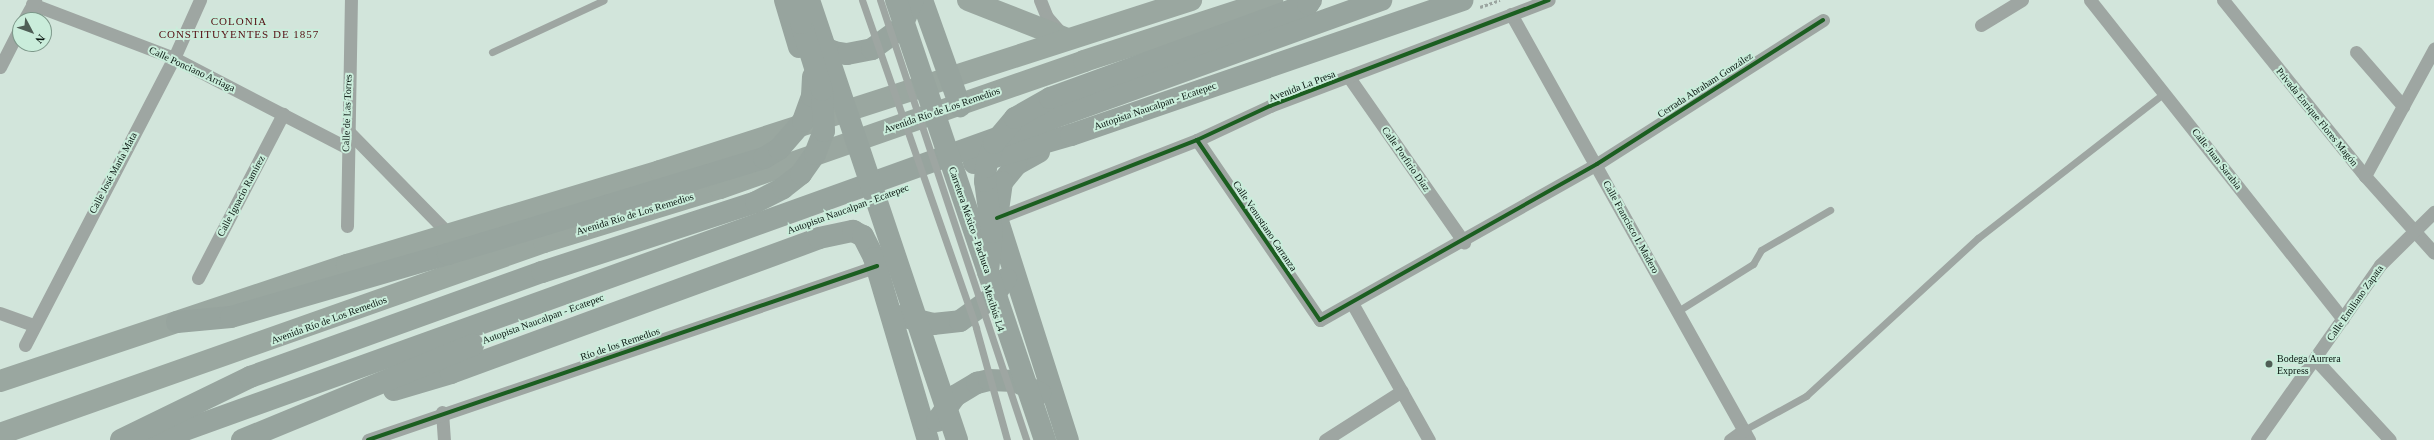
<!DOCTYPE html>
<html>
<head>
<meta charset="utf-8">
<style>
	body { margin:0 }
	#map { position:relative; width:2434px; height:440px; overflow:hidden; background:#d2e5db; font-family:Georgia,serif }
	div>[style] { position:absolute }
	.path>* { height:2.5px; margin-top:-1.25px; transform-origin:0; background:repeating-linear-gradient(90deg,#9ba5a0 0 3px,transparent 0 5px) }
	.service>* { height:7px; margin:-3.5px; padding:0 3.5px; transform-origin:3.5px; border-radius:3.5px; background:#9ea6a2 }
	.minor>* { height:13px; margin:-6.5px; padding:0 6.5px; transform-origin:6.5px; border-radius:6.5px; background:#9ea6a2 }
	.trunk>* { height:22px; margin:-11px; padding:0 11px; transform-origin:11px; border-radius:11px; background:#9aa7a0 }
	.motorway>* { height:22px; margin:-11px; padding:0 11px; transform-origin:11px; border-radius:11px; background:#97a49e }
	.service-bridge>* { height:7px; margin:-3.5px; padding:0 3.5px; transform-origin:3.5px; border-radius:3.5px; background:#9ea6a2 }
	.motorway-bridge>* { height:22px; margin:-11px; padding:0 11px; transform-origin:11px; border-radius:11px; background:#97a49e }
	.cycleway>* { height:4px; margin:-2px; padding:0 2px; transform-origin:2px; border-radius:2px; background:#1b5e20 }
	.dots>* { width:11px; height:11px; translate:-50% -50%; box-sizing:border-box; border:2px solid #caeddb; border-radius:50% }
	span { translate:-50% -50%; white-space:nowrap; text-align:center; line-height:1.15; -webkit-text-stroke:4px #caeddb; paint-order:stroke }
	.street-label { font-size:10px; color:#08150f }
	.poi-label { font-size:10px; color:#08150f }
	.left { translate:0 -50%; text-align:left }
	.neighbourhood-label { font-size:11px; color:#540f12; letter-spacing:1px }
	.north { position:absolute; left:12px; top:12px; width:40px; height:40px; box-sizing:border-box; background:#caeddb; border:1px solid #7c9789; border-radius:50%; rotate:131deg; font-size:11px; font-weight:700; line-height:16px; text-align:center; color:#08150f }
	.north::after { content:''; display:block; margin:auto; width:14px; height:18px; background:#4f5e56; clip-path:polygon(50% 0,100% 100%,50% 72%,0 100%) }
</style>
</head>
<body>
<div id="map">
	<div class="path">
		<i style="left:1480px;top:7px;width:21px;rotate:-19deg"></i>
	</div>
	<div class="service">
		<i style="left:492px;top:52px;width:123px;rotate:-24.9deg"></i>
		<i style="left:1678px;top:311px;width:89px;rotate:-32.1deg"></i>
		<i style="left:1753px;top:264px;width:16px;rotate:-60deg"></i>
		<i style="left:1761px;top:250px;width:80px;rotate:-30.1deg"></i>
		<i style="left:1744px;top:430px;width:71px;rotate:-28.7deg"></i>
		<i style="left:1806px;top:396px;width:234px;rotate:-42.6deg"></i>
		<i style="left:1978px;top:238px;width:236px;rotate:-37.9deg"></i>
	</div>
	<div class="minor">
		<i style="left:1040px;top:0;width:18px;rotate:68deg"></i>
		<i style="left:1047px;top:17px;width:21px;rotate:49deg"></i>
		<i style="left:2090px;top:0;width:407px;rotate:51.6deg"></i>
		<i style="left:2223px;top:0;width:226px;rotate:51.1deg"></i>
		<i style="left:2365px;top:176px;width:103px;rotate:48.1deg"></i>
		<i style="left:32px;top:4px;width:152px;rotate:20.8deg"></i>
		<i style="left:174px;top:58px;width:194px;rotate:27.4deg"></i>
		<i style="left:1511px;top:14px;width:488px;rotate:60.8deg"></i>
		<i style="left:24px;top:20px;width:23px;rotate:-61deg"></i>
		<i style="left:1981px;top:25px;width:48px;rotate:-31.4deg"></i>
		<i style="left:2356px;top:52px;width:72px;rotate:49deg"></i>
		<i style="left:0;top:67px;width:44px;rotate:-62.9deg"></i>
		<i style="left:1348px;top:76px;width:203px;rotate:55.1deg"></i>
		<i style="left:347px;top:130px;width:146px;rotate:45.6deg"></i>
		<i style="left:1197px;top:140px;width:218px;rotate:55.7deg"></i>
		<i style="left:1320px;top:320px;width:318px;rotate:-29.4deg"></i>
		<i style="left:1597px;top:164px;width:268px;rotate:-32.5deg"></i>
		<i style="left:2365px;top:176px;width:145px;rotate:-61.5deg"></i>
		<i style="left:997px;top:218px;width:215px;rotate:-21.3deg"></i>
		<i style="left:1197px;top:140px;width:81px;rotate:-25deg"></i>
		<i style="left:1270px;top:106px;width:298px;rotate:-20.8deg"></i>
		<i style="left:347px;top:226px;width:226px;rotate:-89deg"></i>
		<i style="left:198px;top:278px;width:185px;rotate:-62.6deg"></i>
		<i style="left:1352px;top:303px;width:157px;rotate:60.7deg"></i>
		<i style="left:0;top:313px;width:35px;rotate:20deg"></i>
		<i style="left:25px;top:345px;width:323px;rotate:-62.6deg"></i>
		<i style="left:174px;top:58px;width:64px;rotate:-65.9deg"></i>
		<i style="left:2315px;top:359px;width:110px;rotate:47.2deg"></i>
		<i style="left:442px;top:412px;width:28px;rotate:86deg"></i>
		<i style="left:368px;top:440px;width:538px;rotate:-18.87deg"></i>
		<i style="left:1325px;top:440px;width:91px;rotate:-32.5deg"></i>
		<i style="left:1730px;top:440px;width:17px;rotate:-36deg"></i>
		<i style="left:2257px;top:440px;width:214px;rotate:-54.9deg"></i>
		<i style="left:2380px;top:265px;width:76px;rotate:-44.5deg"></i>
	</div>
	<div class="trunk">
		<i style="left:968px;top:0;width:106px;rotate:21.5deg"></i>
		<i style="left:0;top:381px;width:366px;rotate:-18.5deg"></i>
		<i style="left:347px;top:265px;width:327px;rotate:-16.7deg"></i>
		<i style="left:660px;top:171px;width:558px;rotate:-17.85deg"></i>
		<i style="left:0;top:434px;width:577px;rotate:-19.44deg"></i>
		<i style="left:544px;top:242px;width:184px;rotate:-17.1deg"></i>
		<i style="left:720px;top:188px;width:386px;rotate:-19.2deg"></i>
		<i style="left:1084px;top:61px;width:198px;rotate:-18deg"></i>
	</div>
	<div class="motorway">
		<i style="left:785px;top:0;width:49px;rotate:73.4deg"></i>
		<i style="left:922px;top:0;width:113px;rotate:70.3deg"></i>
		<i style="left:811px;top:42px;width:25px;rotate:23deg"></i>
		<i style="left:834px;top:52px;width:13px;rotate:9deg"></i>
		<i style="left:847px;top:54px;width:25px;rotate:-11deg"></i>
		<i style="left:872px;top:49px;width:36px;rotate:-36deg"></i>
		<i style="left:901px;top:28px;width:30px;rotate:-67deg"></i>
		<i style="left:1039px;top:152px;width:26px;rotate:151deg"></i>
		<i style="left:1016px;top:165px;width:22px;rotate:129deg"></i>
		<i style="left:1002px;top:182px;width:36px;rotate:98deg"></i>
		<i style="left:997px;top:218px;width:233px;rotate:72.3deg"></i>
		<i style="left:974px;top:163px;width:101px;rotate:-16.1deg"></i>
		<i style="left:1071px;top:135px;width:414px;rotate:-19deg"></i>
		<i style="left:901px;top:316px;width:33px;rotate:14deg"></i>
		<i style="left:933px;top:324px;width:27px;rotate:-6deg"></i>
		<i style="left:960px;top:321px;width:39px;rotate:-36deg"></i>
		<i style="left:992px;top:298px;width:24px;rotate:-54deg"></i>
		<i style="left:177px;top:322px;width:54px;rotate:-5.3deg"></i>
		<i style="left:231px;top:317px;width:226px;rotate:-16.2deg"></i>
		<i style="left:394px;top:390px;width:59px;rotate:-16.6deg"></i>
		<i style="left:451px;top:373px;width:392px;rotate:-20.1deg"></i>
		<i style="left:819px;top:238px;width:35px;rotate:-12deg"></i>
		<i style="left:853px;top:231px;width:11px;rotate:27deg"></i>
		<i style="left:863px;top:236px;width:25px;rotate:63deg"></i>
		<i style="left:874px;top:258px;width:190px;rotate:73.5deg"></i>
		<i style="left:937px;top:421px;width:31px;rotate:-54deg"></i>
		<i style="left:955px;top:396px;width:26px;rotate:-31deg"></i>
		<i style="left:977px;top:383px;width:12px;rotate:-14deg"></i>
		<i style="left:989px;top:380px;width:26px;rotate:2deg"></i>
		<i style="left:1015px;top:381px;width:28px;rotate:26deg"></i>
		<i style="left:157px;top:440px;width:1301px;rotate:-19.77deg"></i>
		<i style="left:242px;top:440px;width:250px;rotate:-22.4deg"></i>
	</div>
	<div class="service-bridge">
		<i style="left:862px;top:0;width:347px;rotate:70.8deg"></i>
		<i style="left:976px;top:328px;width:116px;rotate:74.5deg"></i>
		<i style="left:880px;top:0;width:464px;rotate:71.6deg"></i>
	</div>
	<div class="motorway-bridge">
		<i style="left:809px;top:0;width:464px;rotate:71.4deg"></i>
		<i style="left:896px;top:0;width:465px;rotate:71.3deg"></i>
		<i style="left:448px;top:254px;width:330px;rotate:-16.9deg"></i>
		<i style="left:764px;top:158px;width:17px;rotate:-31deg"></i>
		<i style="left:779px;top:149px;width:37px;rotate:-49deg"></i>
		<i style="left:803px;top:121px;width:27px;rotate:-70deg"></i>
		<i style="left:812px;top:96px;width:19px;rotate:-87deg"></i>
		<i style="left:988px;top:272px;width:40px;rotate:-84.3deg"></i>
		<i style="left:992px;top:232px;width:51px;rotate:-97.8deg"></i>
		<i style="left:985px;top:181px;width:14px;rotate:-86deg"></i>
		<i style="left:986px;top:167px;width:25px;rotate:-72deg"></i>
		<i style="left:994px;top:143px;width:33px;rotate:-50deg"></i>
		<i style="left:1015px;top:118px;width:40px;rotate:-29.7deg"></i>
		<i style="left:1050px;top:98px;width:275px;rotate:-20deg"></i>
		<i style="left:1308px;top:4px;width:5px;rotate:-53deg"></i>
		<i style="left:121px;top:440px;width:144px;rotate:-26deg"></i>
		<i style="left:250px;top:377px;width:310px;rotate:-19.8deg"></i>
		<i style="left:542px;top:272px;width:225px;rotate:-18.1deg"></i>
		<i style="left:756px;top:202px;width:30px;rotate:-27deg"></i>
		<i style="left:783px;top:188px;width:23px;rotate:-38deg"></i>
		<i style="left:801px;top:174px;width:24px;rotate:-55deg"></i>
		<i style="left:815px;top:154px;width:25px;rotate:-69deg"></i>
		<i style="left:824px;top:131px;width:41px;rotate:-92.8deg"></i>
		<i style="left:822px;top:90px;width:70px;rotate:-107.4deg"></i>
		<i style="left:801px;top:23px;width:23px;rotate:-90deg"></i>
	</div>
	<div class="cycleway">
		<i style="left:1197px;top:140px;width:218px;rotate:55.7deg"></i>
		<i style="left:1320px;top:320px;width:318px;rotate:-29.4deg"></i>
		<i style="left:1597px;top:164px;width:268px;rotate:-32.5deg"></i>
		<i style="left:997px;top:218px;width:215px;rotate:-21.3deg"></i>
		<i style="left:1197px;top:140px;width:81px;rotate:-25deg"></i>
		<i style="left:1270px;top:106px;width:298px;rotate:-20.8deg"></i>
		<i style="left:368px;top:440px;width:538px;rotate:-18.87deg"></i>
	</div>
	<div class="dots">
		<i style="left:2269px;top:364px;background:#4f5e56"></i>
	</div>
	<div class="street-label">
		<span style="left:192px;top:69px;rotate:25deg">Calle Ponciano Arriaga</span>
		<span style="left:1705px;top:85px;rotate:-33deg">Cerrada Abraham González</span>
		<span style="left:1302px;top:86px;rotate:-21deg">Avenida La Presa</span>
		<span style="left:1155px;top:106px;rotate:-19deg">Autopista Naucalpan - Ecatepec</span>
		<span style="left:942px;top:110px;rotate:-19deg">Avenida Río de Los Remedios</span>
		<span style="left:347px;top:113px;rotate:-88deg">Calle de Las Torres</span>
		<span style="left:2317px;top:117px;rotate:51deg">Privada Enrique Flores Magón</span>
		<span style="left:1406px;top:159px;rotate:55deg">Calle Porfirio Díaz</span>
		<span style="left:2217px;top:159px;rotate:52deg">Calle Juan Sarabia</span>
		<span style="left:113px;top:173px;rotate:-62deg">Calle José María Mata</span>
		<span style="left:241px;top:196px;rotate:-62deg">Calle Ignacio Ramírez</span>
		<span style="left:848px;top:209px;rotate:-20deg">Autopista Naucalpan - Ecatepec</span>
		<span style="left:635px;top:214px;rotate:-17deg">Avenida Río de Los Remedios</span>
		<span style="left:970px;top:220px;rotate:71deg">Carretera México - Pachuca</span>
		<span style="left:1265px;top:226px;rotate:56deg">Calle Venustiano Carranza</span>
		<span style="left:1631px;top:227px;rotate:61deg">Calle Francisco I. Madero</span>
		<span style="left:2355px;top:303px;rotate:-55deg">Calle Emiliano Zapata</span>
		<span style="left:994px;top:308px;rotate:72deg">Mexibús L4</span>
		<span style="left:543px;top:319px;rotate:-20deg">Autopista Naucalpan - Ecatepec</span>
		<span style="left:329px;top:320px;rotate:-20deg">Avenida Río de Los Remedios</span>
		<span style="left:620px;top:344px;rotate:-19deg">Río de los Remedios</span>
	</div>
	<div class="poi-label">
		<span class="left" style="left:2277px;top:364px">Bodega Aurrera<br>Express</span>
	</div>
	<div class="neighbourhood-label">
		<span style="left:239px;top:28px">COLONIA<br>CONSTITUYENTES DE 1857</span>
	</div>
	<div class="north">N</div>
</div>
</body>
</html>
